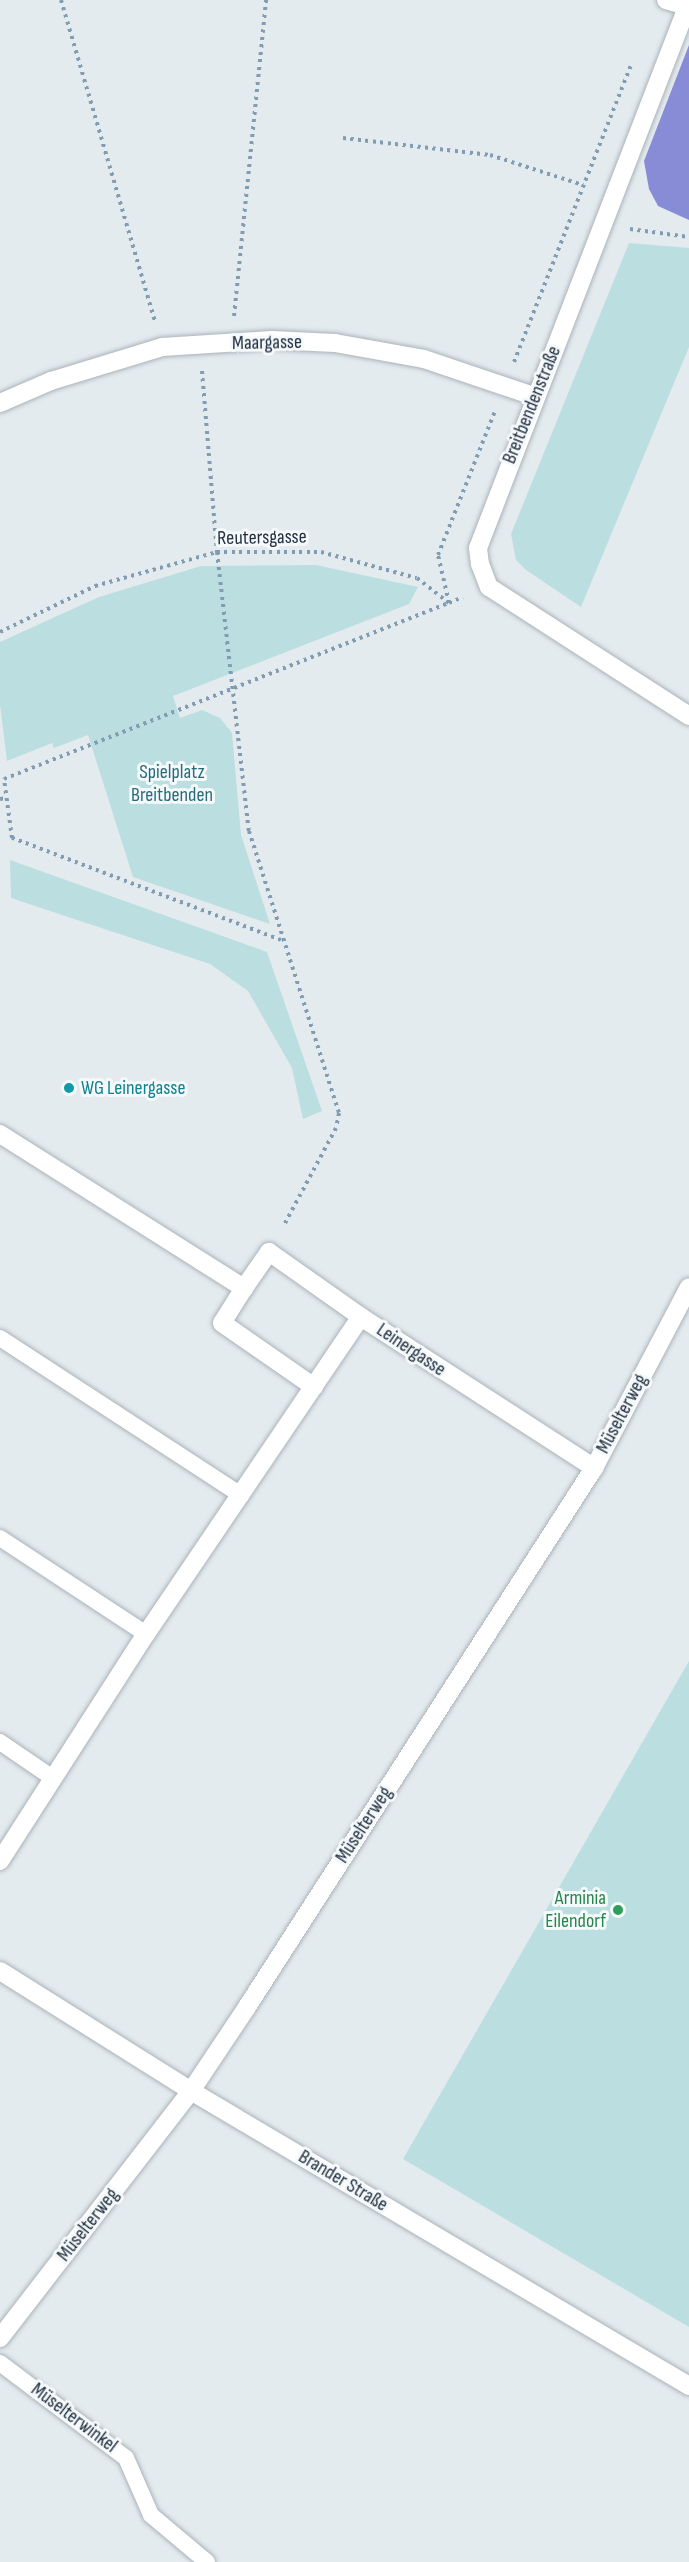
<!DOCTYPE html>
<html>
<head>
<meta charset="utf-8">
<style>
	body { margin:0 }
	#map { position:relative; width:689px; height:2562px; overflow:hidden; background:#e4ebee; font-family:"Sofia Sans Condensed",sans-serif }
	div>[style] { position:absolute }
	.green>* { inset:0; background:#bbdee1 }
	.water>* { inset:0; background:#888cd7 }
	.path>* { height:4px; margin-top:-2px; transform-origin:0; background:repeating-linear-gradient(90deg,#829cb4 0 3px,transparent 0 7.5px) }
	.roads { filter:drop-shadow(0 0 2px #aab3ba) drop-shadow(0 0 2px #aab3ba) }
	.lane>* { height:16px; margin:-8px; padding:0 8px; transform-origin:8px; border-radius:8px; background:#fff }
	.street>* { height:18px; margin:-9px; padding:0 9px; transform-origin:9px; border-radius:9px; background:#fff }
	.dots>* { width:16px; height:16px; translate:-50% -50%; box-sizing:border-box; border:3px solid #f5f9fa; border-radius:50% }
	span { translate:-50% -50%; white-space:nowrap; text-align:center; line-height:1.15; -webkit-text-stroke:6px #f5f9fa; paint-order:stroke }
	.street-label { font-size:20px; color:#223042 }
	.park-label { font-size:20px; color:#286c7c }
	.culture-label { font-size:20px; color:#0d838f }
	.left { translate:0 -50%; text-align:left }
	.leisure-label { font-size:20px; color:#27864d }
	.right { translate:-100% -50%; text-align:right }
</style>
</head>
<body>
<div id="map">
	<div class="green">
		<i style="clip-path:polygon(629px 243px,689px 248px,689px 347px,581px 607px,526px 570px,516px 560px,511px 534px)"></i>
		<i style="clip-path:polygon(316px 565px,418px 587px,409px 604px,173px 696px,180px 718px,202px 710px,220px 718px,232px 733px,241px 835px,270px 924px,133px 877px,88px 735px,54px 748px,52px 743px,7px 761px,0 705px,0 642px,99px 597px,201px 566px)"></i>
		<i style="clip-path:polygon(10px 860px,267px 952px,322px 1111px,303px 1119px,292px 1068px,248px 991px,210px 964px,11px 898px)"></i>
		<i style="clip-path:polygon(689px 1661px,689px 2327px,403px 2159px)"></i>
	</div>
	<div class="water">
		<i style="clip-path:polygon(689px 45px,689px 220px,658px 206px,649px 189px,644px 161px)"></i>
	</div>
	<div class="path">
		<i style="left:61px;top:0;width:334px;rotate:73.7deg"></i>
		<i style="left:343px;top:138px;width:148px;rotate:6.6deg"></i>
		<i style="left:490px;top:155px;width:98px;rotate:17.9deg"></i>
		<i style="left:630px;top:229px;width:60px;rotate:7.7deg"></i>
		<i style="left:234px;top:316px;width:318px;rotate:-84.2deg"></i>
		<i style="left:514px;top:362px;width:322px;rotate:-68.5deg"></i>
		<i style="left:202px;top:371px;width:182px;rotate:85.3deg"></i>
		<i style="left:217px;top:552px;width:281px;rotate:83.5deg"></i>
		<i style="left:249px;top:831px;width:296px;rotate:72.3deg"></i>
		<i style="left:339px;top:1113px;width:15px;rotate:101deg"></i>
		<i style="left:336px;top:1128px;width:112px;rotate:118.2deg"></i>
		<i style="left:0;top:632px;width:106px;rotate:-25.8deg"></i>
		<i style="left:95px;top:586px;width:127px;rotate:-15.6deg"></i>
		<i style="left:217px;top:552px;width:104px"></i>
		<i style="left:321px;top:552px;width:99px;rotate:15.2deg"></i>
		<i style="left:417px;top:578px;width:41px;rotate:38deg"></i>
		<i style="left:449px;top:603px;width:15px;rotate:-23deg"></i>
		<i style="left:0;top:799px;width:6px;rotate:-9deg"></i>
		<i style="left:281px;top:940px;width:288px;rotate:-159.2deg"></i>
		<i style="left:12px;top:838px;width:60px;rotate:-97.7deg"></i>
		<i style="left:4px;top:779px;width:479px;rotate:-21.6deg"></i>
		<i style="left:449px;top:603px;width:49px;rotate:-102.9deg"></i>
		<i style="left:438px;top:555px;width:155px;rotate:-68.4deg"></i>
	</div>
	<div class="roads">
		<div class="lane">
			<i style="left:0;top:1338px;width:288px;rotate:33.1deg"></i>
			<i style="left:0;top:1538px;width:175px;rotate:33.3deg"></i>
			<i style="left:0;top:1742px;width:65px;rotate:34.4deg"></i>
			<i style="left:0;top:2363px;width:158px;rotate:37deg"></i>
			<i style="left:126px;top:2458px;width:62px;rotate:66.3deg"></i>
			<i style="left:151px;top:2515px;width:73px;rotate:40deg"></i>
		</div>
		<div class="street">
			<i style="left:666px;top:0;width:22px;rotate:16deg"></i>
			<i style="left:689px;top:2px;width:585px;rotate:111.13deg"></i>
			<i style="left:478px;top:548px;width:16px;rotate:83deg"></i>
			<i style="left:480px;top:564px;width:25px;rotate:69deg"></i>
			<i style="left:489px;top:587px;width:238px;rotate:32.8deg"></i>
			<i style="left:0;top:403px;width:56px;rotate:-23.3deg"></i>
			<i style="left:51px;top:381px;width:116px;rotate:-17deg"></i>
			<i style="left:162px;top:347px;width:110px;rotate:-3.6deg"></i>
			<i style="left:272px;top:340px;width:63px;rotate:2.7deg"></i>
			<i style="left:335px;top:343px;width:90px;rotate:10.2deg"></i>
			<i style="left:424px;top:359px;width:118px;rotate:18.7deg"></i>
			<i style="left:0;top:1134px;width:289px;rotate:32.3deg"></i>
			<i style="left:244px;top:1288px;width:44px;rotate:-55.2deg"></i>
			<i style="left:269px;top:1252px;width:113px;rotate:35.2deg"></i>
			<i style="left:361px;top:1317px;width:278px;rotate:32.9deg"></i>
			<i style="left:244px;top:1288px;width:41px;rotate:122.2deg"></i>
			<i style="left:222px;top:1323px;width:112px;rotate:34.8deg"></i>
			<i style="left:0;top:1861px;width:270px;rotate:-57.3deg"></i>
			<i style="left:146px;top:1634px;width:383px;rotate:-55.9deg"></i>
			<i style="left:0;top:1971px;width:226px;rotate:32.1deg"></i>
			<i style="left:191px;top:2091px;width:579px;rotate:30.64deg"></i>
			<i style="left:0;top:2338px;width:312px;rotate:-52.3deg"></i>
			<i style="left:191px;top:2091px;width:101px;rotate:-56.3deg"></i>
			<i style="left:247px;top:2007px;width:641px;rotate:-57.23deg"></i>
			<i style="left:594px;top:1468px;width:204px;rotate:-62.3deg"></i>
		</div>
	</div>
	<div class="dots">
		<i style="left:69px;top:1088px;background:#0f9aa8"></i>
		<i style="left:618px;top:1910px;background:#2e9e5b"></i>
	</div>
	<div class="street-label">
		<span style="left:267px;top:343px;rotate:-1deg">Maargasse</span>
		<span style="left:532px;top:405px;rotate:-68deg">Breitbendenstraße</span>
		<span style="left:262px;top:538px;rotate:-1deg">Reutersgasse</span>
		<span style="left:411px;top:1350px;rotate:34deg">Leinergasse</span>
		<span style="left:622px;top:1414px;rotate:-62deg">Müselterweg</span>
		<span style="left:364px;top:1825px;rotate:-57deg">Müselterweg</span>
		<span style="left:343px;top:2181px;rotate:31deg">Brander Straße</span>
		<span style="left:88px;top:2225px;rotate:-52deg">Müselterweg</span>
		<span style="left:74px;top:2418px;rotate:37deg">Müselterwinkel</span>
	</div>
	<div class="park-label">
		<span style="left:172px;top:784px">Spielplatz<br>Breitbenden</span>
	</div>
	<div class="culture-label">
		<span class="left" style="left:81px;top:1088px">WG Leinergasse</span>
	</div>
	<div class="leisure-label">
		<span class="right" style="left:606px;top:1910px">Arminia<br>Eilendorf</span>
	</div>
</div>
</body>
</html>
